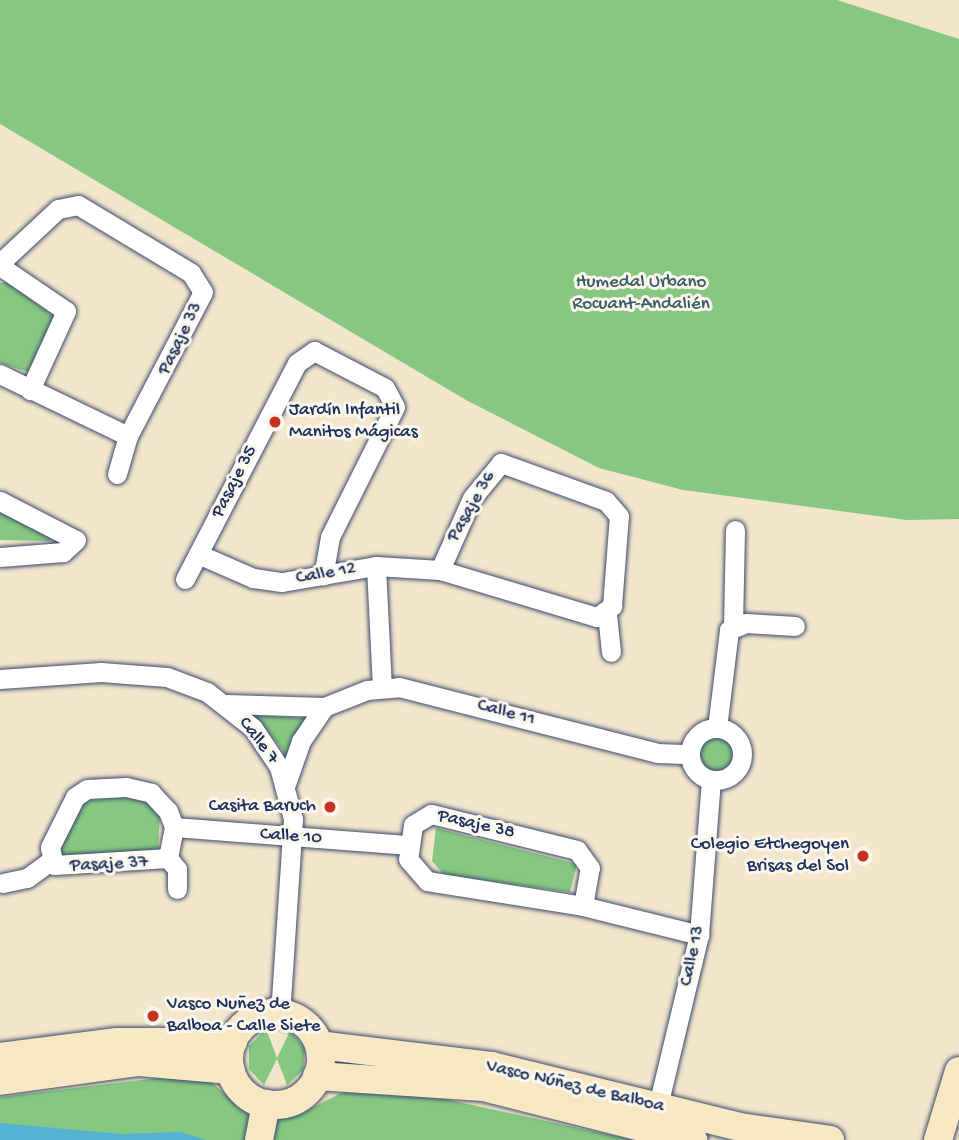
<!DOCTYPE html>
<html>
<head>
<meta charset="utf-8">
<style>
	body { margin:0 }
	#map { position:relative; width:959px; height:1140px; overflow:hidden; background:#f3e6cc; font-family:"Gochi Hand",sans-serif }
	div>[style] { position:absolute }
	.green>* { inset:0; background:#86c881 }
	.round { border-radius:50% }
	.water>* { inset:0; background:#53b2d1 }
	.roads { filter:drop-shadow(0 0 2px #3b4a6e) drop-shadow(0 0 2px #3b4a6e) }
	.street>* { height:19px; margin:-9.5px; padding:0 9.5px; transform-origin:9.5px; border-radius:9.5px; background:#fff }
	.street>.ring { margin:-9.5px; padding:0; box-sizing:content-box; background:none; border:19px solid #fff; border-radius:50% }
	.secondary>* { height:28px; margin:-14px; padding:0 14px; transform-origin:14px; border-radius:14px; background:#f8e7c3 }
	.secondary>.ring { margin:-14px; padding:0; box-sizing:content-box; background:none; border:28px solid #f8e7c3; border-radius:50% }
	.dots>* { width:19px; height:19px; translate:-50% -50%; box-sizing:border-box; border:4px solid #fbf7ec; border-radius:50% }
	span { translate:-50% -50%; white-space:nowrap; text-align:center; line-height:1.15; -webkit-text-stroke:6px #fbf7ec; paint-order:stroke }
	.park-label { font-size:19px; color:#3b5d68 }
	.street-label { font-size:19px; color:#1b2f5e }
	.poi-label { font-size:19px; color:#1b2f5e }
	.left { translate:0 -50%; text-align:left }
	.right { translate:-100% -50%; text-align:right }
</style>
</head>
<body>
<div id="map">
	<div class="green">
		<i style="clip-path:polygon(0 0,837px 0,959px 39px,959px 519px,907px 520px,683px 490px,599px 468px,466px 400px,0 124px)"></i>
		<i style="clip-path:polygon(7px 282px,58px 319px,28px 372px,0 363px,0 283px)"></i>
		<i style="clip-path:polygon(0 508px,52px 534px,50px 541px,0 540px)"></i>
		<i style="clip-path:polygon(254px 715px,304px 718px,287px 761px,282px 749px)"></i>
		<i class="round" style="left:697px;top:736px;width:36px;height:36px"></i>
		<i style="clip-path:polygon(126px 797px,143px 799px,160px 813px,158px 850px,61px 860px,55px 854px,79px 801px)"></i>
		<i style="clip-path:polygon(436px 828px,577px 864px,570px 892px,444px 875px,432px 861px)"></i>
		<i style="clip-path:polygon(266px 1029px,277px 1058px,290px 1031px,305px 1048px,303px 1070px,287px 1085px,277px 1059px,264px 1085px,249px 1069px,249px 1046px)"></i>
		<i style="clip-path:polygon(159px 1078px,211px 1082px,251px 1116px,298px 1115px,343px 1092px,440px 1098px,634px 1140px,0 1140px,0 1097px)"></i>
	</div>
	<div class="water">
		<i style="clip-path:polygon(0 1123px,122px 1134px,180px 1132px,207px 1140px,0 1140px)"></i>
	</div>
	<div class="roads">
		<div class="street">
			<i style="left:0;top:263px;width:79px;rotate:-43deg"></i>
			<i style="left:58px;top:209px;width:20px;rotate:-11deg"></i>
			<i style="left:78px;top:205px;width:132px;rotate:31deg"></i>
			<i style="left:191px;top:273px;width:22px;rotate:58deg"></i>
			<i style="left:203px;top:292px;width:162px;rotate:117.5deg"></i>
			<i style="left:128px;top:436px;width:142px;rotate:-154.2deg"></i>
			<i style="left:0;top:266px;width:80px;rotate:34.3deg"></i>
			<i style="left:66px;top:311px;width:87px;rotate:114.5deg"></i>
			<i style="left:117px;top:474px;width:40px;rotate:-74deg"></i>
			<i style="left:0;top:501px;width:85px;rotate:27.2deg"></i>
			<i style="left:76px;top:540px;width:18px;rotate:137deg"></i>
			<i style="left:63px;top:552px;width:63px;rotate:175.5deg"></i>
			<i style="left:198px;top:554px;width:60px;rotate:23.6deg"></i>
			<i style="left:253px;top:578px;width:29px;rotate:8deg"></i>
			<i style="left:282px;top:582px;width:95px;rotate:-9.7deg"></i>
			<i style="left:376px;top:566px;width:64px;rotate:3.6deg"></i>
			<i style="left:440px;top:570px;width:164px;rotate:16.7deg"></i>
			<i style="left:597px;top:617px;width:19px;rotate:-36deg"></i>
			<i style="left:612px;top:606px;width:90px;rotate:-85.6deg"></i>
			<i style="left:619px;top:516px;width:20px;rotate:-131deg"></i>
			<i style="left:606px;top:501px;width:112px;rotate:-160.1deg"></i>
			<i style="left:501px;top:463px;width:45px;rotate:129.6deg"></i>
			<i style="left:472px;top:498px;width:79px;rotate:114deg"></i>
			<i style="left:376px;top:566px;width:121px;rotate:87.2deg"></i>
			<i style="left:185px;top:579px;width:243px;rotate:-62.6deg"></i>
			<i style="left:297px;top:363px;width:21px;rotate:-35deg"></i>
			<i style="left:314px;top:351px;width:80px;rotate:27.5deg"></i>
			<i style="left:385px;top:388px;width:21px;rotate:62deg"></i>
			<i style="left:395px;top:407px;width:145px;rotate:116.6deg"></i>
			<i style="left:330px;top:537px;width:39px;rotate:100deg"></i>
			<i style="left:607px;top:614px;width:38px;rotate:84deg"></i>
			<i style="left:733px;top:626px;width:96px;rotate:-88.8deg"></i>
			<i style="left:0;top:679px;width:101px;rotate:-4deg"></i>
			<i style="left:101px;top:672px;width:66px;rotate:4.3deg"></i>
			<i style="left:167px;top:677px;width:43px;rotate:20.6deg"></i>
			<i style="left:207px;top:692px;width:58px;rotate:38deg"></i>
			<i style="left:253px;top:728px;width:47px;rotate:56.3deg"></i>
			<i style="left:279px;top:767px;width:54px;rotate:74.9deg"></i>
			<i style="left:293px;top:819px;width:194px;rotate:93.8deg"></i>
			<i style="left:227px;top:704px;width:97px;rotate:1.8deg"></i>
			<i style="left:324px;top:707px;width:46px;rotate:-21.6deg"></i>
			<i style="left:367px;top:690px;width:32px;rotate:-5deg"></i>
			<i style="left:399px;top:687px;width:266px;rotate:14.3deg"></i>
			<i style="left:657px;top:753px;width:33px;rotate:2deg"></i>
			<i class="ring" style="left:690px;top:728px;width:33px;height:33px"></i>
			<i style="left:717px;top:728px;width:99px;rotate:-83deg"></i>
			<i style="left:729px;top:630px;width:18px;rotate:-22deg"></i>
			<i style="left:746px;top:623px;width:49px;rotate:3.5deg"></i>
			<i style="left:286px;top:784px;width:46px;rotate:-70.8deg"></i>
			<i style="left:301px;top:741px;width:41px;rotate:-55.9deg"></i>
			<i style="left:126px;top:787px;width:26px;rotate:13deg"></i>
			<i style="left:151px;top:793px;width:25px;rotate:47deg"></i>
			<i style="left:168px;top:811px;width:17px;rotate:69deg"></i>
			<i style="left:174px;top:827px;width:32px;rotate:101deg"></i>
			<i style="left:168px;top:858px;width:114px;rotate:176.5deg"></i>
			<i style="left:54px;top:865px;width:18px;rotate:-103deg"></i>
			<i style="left:50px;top:847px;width:56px;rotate:-63.4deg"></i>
			<i style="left:75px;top:797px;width:14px;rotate:-34deg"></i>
			<i style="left:87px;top:789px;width:39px;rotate:-3deg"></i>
			<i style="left:174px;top:827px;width:236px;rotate:4.4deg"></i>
			<i style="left:168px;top:858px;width:14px;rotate:51deg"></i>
			<i style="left:177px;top:869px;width:20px;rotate:90deg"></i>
			<i style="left:3px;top:883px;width:25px;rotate:-12deg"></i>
			<i style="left:27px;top:878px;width:29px;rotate:-36deg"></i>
			<i style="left:583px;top:906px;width:39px;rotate:-80deg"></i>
			<i style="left:590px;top:868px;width:22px;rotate:-126deg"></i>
			<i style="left:577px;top:850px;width:150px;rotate:-166.1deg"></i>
			<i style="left:431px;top:814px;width:21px;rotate:149deg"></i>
			<i style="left:413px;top:825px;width:34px;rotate:98deg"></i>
			<i style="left:408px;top:859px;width:29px;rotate:49deg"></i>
			<i style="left:427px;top:881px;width:158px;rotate:9.1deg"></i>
			<i style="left:583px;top:906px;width:120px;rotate:14deg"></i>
			<i style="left:655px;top:1118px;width:188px;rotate:-76.5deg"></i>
			<i style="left:699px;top:935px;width:155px;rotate:-85.6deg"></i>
		</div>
		<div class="secondary">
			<i class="ring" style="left:229px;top:1013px;width:64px;height:64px"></i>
			<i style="left:319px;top:1045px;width:174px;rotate:6.9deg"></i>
			<i style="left:492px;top:1066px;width:255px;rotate:13.8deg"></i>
			<i style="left:740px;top:1127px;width:91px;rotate:8.2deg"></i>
			<i style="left:0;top:1057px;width:118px;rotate:-7.3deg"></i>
			<i style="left:117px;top:1042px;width:116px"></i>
			<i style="left:317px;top:1076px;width:166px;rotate:3.8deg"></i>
			<i style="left:483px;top:1087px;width:217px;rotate:14.2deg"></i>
			<i style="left:0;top:1081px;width:140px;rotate:-7.8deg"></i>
			<i style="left:139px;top:1062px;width:92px;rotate:5deg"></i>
			<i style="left:259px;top:1140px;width:37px;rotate:-79deg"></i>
			<i style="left:938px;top:1140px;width:72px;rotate:-73.1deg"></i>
		</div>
	</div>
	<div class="dots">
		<i style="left:275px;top:422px;background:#c8321e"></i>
		<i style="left:330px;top:807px;background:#c8321e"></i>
		<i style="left:863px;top:856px;background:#c8321e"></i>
		<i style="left:153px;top:1016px;background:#c8321e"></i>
	</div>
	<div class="park-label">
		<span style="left:641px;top:294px">Humedal Urbano<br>Rocuant-Andalién</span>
	</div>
	<div class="street-label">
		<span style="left:181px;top:339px;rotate:-64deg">Pasaje 33</span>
		<span style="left:235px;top:482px;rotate:-63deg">Pasaje 35</span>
		<span style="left:472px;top:507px;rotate:-60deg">Pasaje 36</span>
		<span style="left:326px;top:574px;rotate:-10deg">Calle 12</span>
		<span style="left:506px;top:713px;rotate:15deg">Calle 11</span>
		<span style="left:258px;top:741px;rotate:52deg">Calle 7</span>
		<span style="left:476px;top:825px;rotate:13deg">Pasaje 38</span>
		<span style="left:291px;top:837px;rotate:4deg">Calle 10</span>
		<span style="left:109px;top:865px;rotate:-3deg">Pasaje 37</span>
		<span style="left:693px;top:956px;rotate:-78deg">Calle 13</span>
		<span style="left:575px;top:1087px;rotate:13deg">Vasco Núñez de Balboa</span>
	</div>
	<div class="poi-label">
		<span class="left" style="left:289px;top:422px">Jardín Infantil<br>Manitos Mágicas</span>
		<span class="right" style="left:316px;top:807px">Casita Baruch</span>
		<span class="right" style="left:849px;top:856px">Colegio Etchegoyen<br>Brisas del Sol</span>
		<span class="left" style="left:167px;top:1016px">Vasco Nuñez de<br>Balboa - Calle Siete</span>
	</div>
</div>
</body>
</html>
